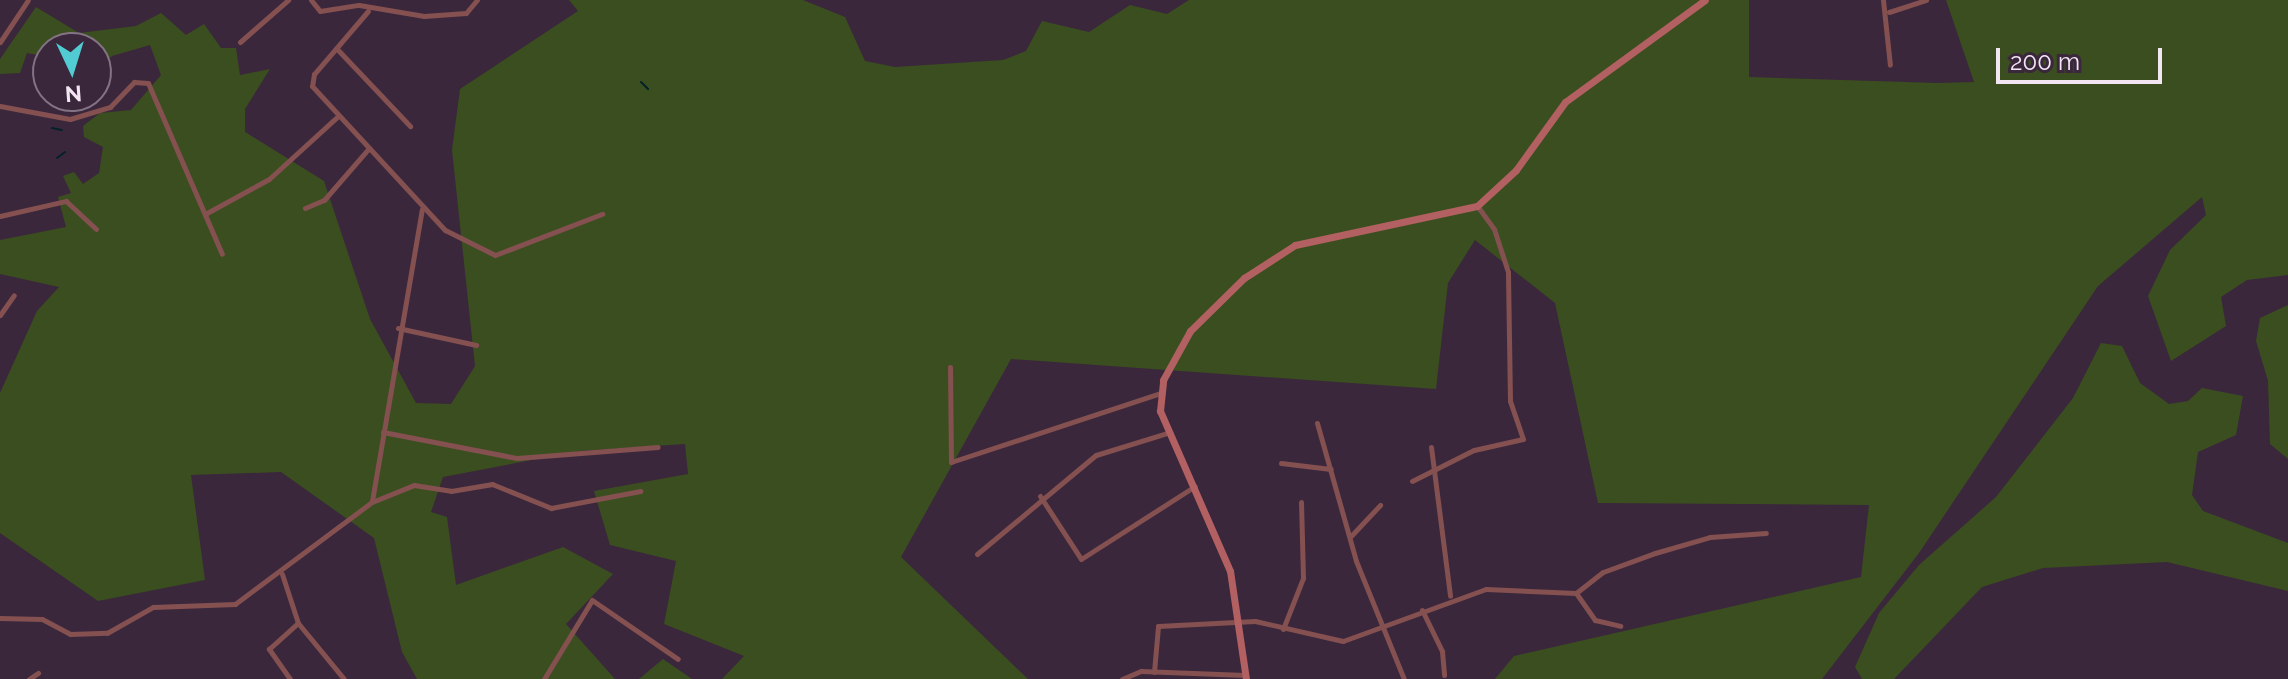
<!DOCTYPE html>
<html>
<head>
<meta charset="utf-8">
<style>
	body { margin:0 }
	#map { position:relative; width:2288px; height:679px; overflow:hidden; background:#3a273c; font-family:Raleway,sans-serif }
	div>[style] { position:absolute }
	.green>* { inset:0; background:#3b4e1f }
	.stream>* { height:2px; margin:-1px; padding:0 1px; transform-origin:1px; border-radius:1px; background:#04202a }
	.street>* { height:5px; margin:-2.5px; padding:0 2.5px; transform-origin:2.5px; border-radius:2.5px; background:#845050 }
	.secondary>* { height:7px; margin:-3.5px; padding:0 3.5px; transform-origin:3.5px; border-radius:3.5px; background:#b26061 }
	span { translate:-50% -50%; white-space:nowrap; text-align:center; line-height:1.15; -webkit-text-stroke:6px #3a273c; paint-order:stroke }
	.north { position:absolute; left:32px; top:32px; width:80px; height:80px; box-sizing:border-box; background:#3a273c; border:2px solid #847385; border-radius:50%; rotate:176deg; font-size:22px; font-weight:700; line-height:32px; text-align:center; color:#f2e6f3 }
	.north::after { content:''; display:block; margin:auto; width:28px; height:36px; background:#51ccd2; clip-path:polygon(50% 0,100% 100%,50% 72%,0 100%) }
	.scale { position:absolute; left:1996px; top:48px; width:166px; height:36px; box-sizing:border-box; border:4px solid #f2e6f3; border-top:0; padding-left:10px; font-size:24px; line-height:28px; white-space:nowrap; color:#f2e6f3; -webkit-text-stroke:6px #3a273c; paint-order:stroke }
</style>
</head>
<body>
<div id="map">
	<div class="green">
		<i style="clip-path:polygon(569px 0,803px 0,845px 17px,865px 61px,895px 67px,1003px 60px,1026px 51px,1042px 21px,1089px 32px,1130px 5px,1167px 14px,1189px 0,1749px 0,1749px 77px,1937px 83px,1974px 82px,1946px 0,2288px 0,2288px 275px,2247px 280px,2221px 297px,2226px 326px,2171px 361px,2148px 296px,2170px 250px,2206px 215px,2202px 197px,2098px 286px,1919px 553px,1822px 679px,1495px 679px,1514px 656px,1861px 577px,1869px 505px,1598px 503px,1555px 303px,1475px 240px,1448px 283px,1436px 389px,1011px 359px,901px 557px,1028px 679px,722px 679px,744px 656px,664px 624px,676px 561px,610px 545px,594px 491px,688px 474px,685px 444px,579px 451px,443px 477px,431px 512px,447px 517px,456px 585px,563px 547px,613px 574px,566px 624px,615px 679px,417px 679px,402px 652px,374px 538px,281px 472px,191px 475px,205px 580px,98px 601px,0 533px,0 393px,37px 311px,59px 287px,0 274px,0 240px,66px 227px,58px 197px,71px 193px,63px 176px,74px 172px,83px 184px,99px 173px,103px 147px,84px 137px,83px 126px,100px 113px,131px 110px,161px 75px,150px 45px,112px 56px,96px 71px,96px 48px,48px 48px,48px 57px,27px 53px,20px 73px,0 74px,0 59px,36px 7px,79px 33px,136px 26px,161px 13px,186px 35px,204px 24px,221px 48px,236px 48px,240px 75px,270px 69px,245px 109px,245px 132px,324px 181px,370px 319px,416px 403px,451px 404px,475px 366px,452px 150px,460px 89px,578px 11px)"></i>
		<i style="clip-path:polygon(2288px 305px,2288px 459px,2270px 444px,2268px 381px,2256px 341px,2260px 318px)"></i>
		<i style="clip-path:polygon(2101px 343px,2122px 346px,2140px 383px,2169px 404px,2188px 401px,2202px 388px,2243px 396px,2236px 435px,2198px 452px,2192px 495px,2203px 511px,2288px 543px,2288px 591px,2167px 562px,2043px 568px,1982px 587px,1894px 679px,1862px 679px,1855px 667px,1879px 613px,1919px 565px,1996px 497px,2073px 398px)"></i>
		<i style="clip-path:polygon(663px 659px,692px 679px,639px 679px)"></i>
	</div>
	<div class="stream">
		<i style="left:641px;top:82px;width:10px;rotate:45deg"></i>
		<i style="left:52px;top:128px;width:10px;rotate:11deg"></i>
		<i style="left:57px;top:158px;width:10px;rotate:-37deg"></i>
	</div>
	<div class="street">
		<i style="left:311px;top:0;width:14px;rotate:51deg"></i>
		<i style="left:320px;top:11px;width:39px;rotate:-9deg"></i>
		<i style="left:359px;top:5px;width:66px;rotate:9.6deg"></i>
		<i style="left:424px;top:16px;width:42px;rotate:-4.1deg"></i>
		<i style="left:466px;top:13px;width:17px;rotate:-50deg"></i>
		<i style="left:1883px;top:0;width:65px;rotate:83.9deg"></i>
		<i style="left:368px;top:11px;width:83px;rotate:130.6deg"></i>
		<i style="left:314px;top:74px;width:12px;rotate:99deg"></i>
		<i style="left:312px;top:86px;width:196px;rotate:47.3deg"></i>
		<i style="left:445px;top:230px;width:56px;rotate:26.6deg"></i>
		<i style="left:495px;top:255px;width:115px;rotate:-21deg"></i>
		<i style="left:1889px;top:12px;width:39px;rotate:-18deg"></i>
		<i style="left:0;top:42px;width:50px;rotate:-56.3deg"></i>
		<i style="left:240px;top:42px;width:64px;rotate:-41.2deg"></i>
		<i style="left:338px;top:50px;width:105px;rotate:46.5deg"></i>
		<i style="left:0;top:106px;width:71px;rotate:10.5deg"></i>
		<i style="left:70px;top:119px;width:42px;rotate:-16.7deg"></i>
		<i style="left:110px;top:107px;width:35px;rotate:-46deg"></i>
		<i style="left:134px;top:82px;width:14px;rotate:4deg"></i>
		<i style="left:148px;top:83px;width:186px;rotate:66.6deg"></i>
		<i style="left:305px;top:208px;width:21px;rotate:-23deg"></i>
		<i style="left:324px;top:200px;width:69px;rotate:-49.1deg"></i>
		<i style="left:205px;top:214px;width:73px;rotate:-28.7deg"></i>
		<i style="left:269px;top:179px;width:93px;rotate:-42.4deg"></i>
		<i style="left:0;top:216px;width:68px;rotate:-12.8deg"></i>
		<i style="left:66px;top:201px;width:41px;rotate:43deg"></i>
		<i style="left:0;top:315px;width:24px;rotate:-55deg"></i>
		<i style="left:398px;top:328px;width:80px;rotate:12.3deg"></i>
		<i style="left:950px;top:367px;width:95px;rotate:89.4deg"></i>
		<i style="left:951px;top:462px;width:221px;rotate:-18.2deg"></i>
		<i style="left:1317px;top:423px;width:143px;rotate:74.2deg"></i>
		<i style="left:1356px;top:561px;width:127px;rotate:67.9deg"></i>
		<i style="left:383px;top:432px;width:136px;rotate:11deg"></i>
		<i style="left:517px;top:458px;width:141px;rotate:-4.5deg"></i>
		<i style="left:1431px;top:447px;width:150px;rotate:82.7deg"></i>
		<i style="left:1281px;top:463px;width:50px;rotate:6.8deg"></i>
		<i style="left:1412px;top:481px;width:69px;rotate:-26.6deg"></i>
		<i style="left:1474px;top:450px;width:50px;rotate:-12.7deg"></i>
		<i style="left:1523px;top:439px;width:40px;rotate:-108.9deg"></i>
		<i style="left:1510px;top:401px;width:129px;rotate:-90.9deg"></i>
		<i style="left:1508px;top:272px;width:45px;rotate:-108deg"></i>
		<i style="left:1494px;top:229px;width:29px;rotate:-126deg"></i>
		<i style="left:1040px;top:496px;width:75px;rotate:56.9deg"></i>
		<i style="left:1081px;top:559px;width:135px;rotate:-32.6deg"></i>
		<i style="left:372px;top:501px;width:296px;rotate:-80.3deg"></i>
		<i style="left:1350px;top:537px;width:44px;rotate:-46.8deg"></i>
		<i style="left:977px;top:554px;width:155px;rotate:-39.8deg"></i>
		<i style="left:1096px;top:455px;width:74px;rotate:-17.2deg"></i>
		<i style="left:282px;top:574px;width:52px;rotate:71.9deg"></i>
		<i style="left:298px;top:623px;width:72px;rotate:50.6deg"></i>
		<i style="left:1576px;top:593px;width:34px;rotate:-38deg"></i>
		<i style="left:1603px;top:572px;width:55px;rotate:-20.1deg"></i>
		<i style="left:1655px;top:553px;width:57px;rotate:-16.2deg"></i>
		<i style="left:1710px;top:537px;width:56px;rotate:-4.1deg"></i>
		<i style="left:1422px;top:610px;width:46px;rotate:64deg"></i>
		<i style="left:1442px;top:651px;width:24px;rotate:85deg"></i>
		<i style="left:0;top:618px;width:42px;rotate:1.4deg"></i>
		<i style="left:42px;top:619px;width:32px;rotate:28deg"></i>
		<i style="left:70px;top:634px;width:37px;rotate:-2deg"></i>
		<i style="left:107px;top:633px;width:53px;rotate:-29.5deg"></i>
		<i style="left:153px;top:607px;width:82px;rotate:-2.1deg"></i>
		<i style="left:235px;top:604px;width:171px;rotate:-36.7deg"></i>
		<i style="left:372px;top:502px;width:45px;rotate:-22deg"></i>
		<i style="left:414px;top:485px;width:37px;rotate:9deg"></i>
		<i style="left:451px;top:491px;width:42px;rotate:-9.7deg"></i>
		<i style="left:492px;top:484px;width:64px;rotate:22.1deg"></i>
		<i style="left:551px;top:508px;width:91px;rotate:-10.8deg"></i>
		<i style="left:1283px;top:629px;width:55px;rotate:-68.6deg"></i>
		<i style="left:1303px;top:578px;width:76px;rotate:-91.5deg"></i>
		<i style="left:1154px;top:672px;width:46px;rotate:-85deg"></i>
		<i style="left:1158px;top:626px;width:97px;rotate:-3deg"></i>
		<i style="left:1255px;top:621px;width:90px;rotate:12.8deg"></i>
		<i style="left:1343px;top:641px;width:152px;rotate:-20deg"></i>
		<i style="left:1486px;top:589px;width:90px;rotate:2.5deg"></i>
		<i style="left:1576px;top:593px;width:33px;rotate:55deg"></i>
		<i style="left:1595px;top:620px;width:26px;rotate:13deg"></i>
		<i style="left:29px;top:679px;width:11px;rotate:-34deg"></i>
		<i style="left:290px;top:679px;width:37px;rotate:-125deg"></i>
		<i style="left:269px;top:649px;width:39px;rotate:-42deg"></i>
		<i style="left:544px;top:679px;width:92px;rotate:-58.7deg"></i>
		<i style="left:592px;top:600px;width:104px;rotate:34.5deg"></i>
		<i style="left:1122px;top:679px;width:21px;rotate:-23deg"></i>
		<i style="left:1141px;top:671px;width:104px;rotate:2.2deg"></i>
	</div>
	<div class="secondary">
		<i style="left:1246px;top:679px;width:109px;rotate:-98.4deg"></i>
		<i style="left:1230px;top:571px;width:175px;rotate:-113.6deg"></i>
		<i style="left:1160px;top:411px;width:31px;rotate:-84deg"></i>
		<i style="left:1163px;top:380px;width:56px;rotate:-61.1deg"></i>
		<i style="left:1190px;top:331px;width:76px;rotate:-44.5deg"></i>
		<i style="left:1244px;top:278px;width:61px;rotate:-32.9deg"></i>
		<i style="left:1295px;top:245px;width:186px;rotate:-12.1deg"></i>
		<i style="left:1477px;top:206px;width:53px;rotate:-42.7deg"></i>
		<i style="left:1516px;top:170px;width:84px;rotate:-54.2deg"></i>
		<i style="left:1565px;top:102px;width:173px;rotate:-36.1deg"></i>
	</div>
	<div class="north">N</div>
	<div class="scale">200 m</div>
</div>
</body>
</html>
